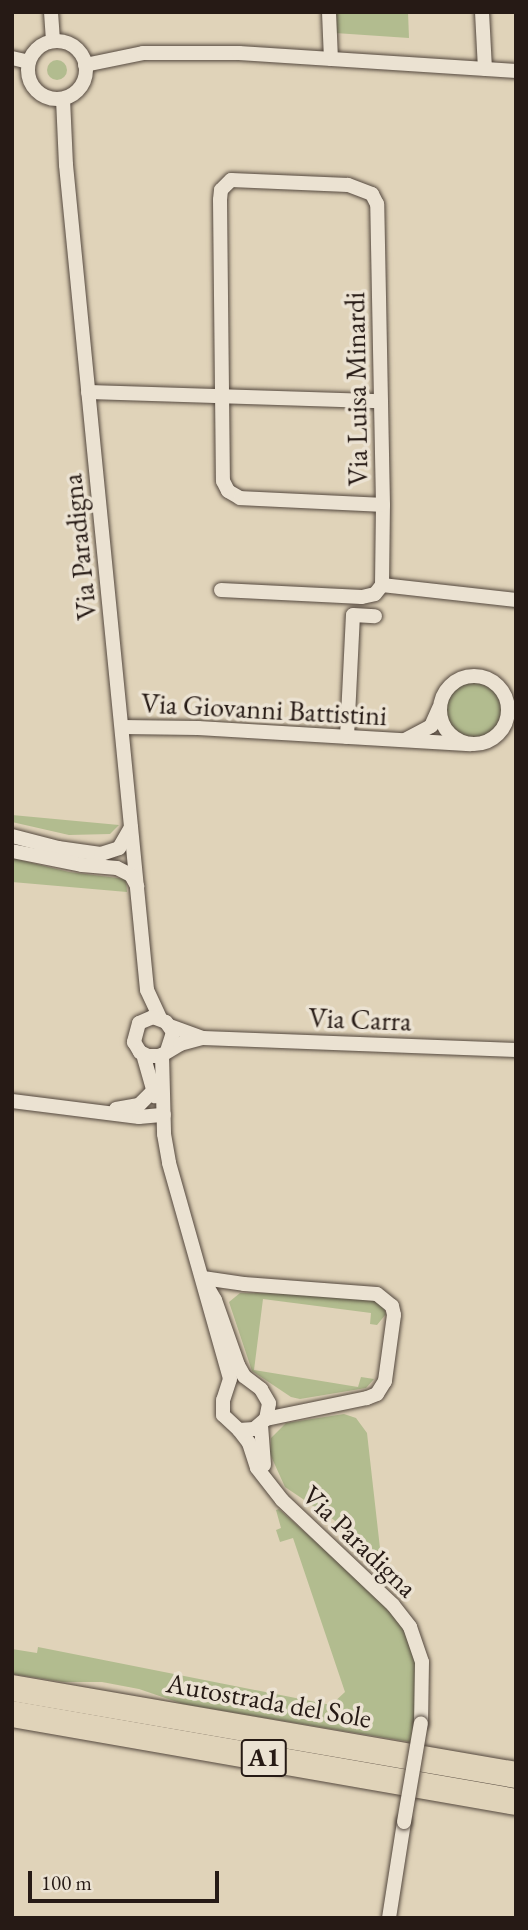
<!DOCTYPE html>
<html>
<head>
<meta charset="utf-8">
<style>
	body { margin:0 }
	#map { position:relative; width:528px; height:1930px; overflow:hidden; background:#e0d3b9; font-family:"EB Garamond",serif }
	div>[style] { position:absolute }
	.green>* { inset:0; background:#b2bc8f }
	.round { border-radius:50% }
	.roads { filter:drop-shadow(0 0 2px #54483e) drop-shadow(0 0 2px #54483e) }
	.street>* { height:14px; margin:-7px; padding:0 7px; transform-origin:7px; border-radius:7px; background:#ebe2d2 }
	.street>.ring { margin:-7px; padding:0; box-sizing:content-box; background:none; border:14px solid #ebe2d2; border-radius:50% }
	.highway>* { height:26px; margin:-13px; padding:0 13px; transform-origin:13px; border-radius:13px; background:#e0d3b9 }
	.bridges { filter:drop-shadow(0 0 2px #54483e) drop-shadow(0 0 2px #54483e) }
	.street-bridge>* { height:14px; margin:-7px; padding:0 7px; transform-origin:7px; border-radius:7px; background:#ebe2d2 }
	span { translate:-50% -50%; white-space:nowrap; text-align:center; line-height:1.15; -webkit-text-stroke:7px #ebe2d2; paint-order:stroke }
	.shield-label span { padding:2px 5px; background:#ebe2d2; border:2px solid; border-radius:5px; -webkit-text-stroke-width:0 }
	.shield-label { font-size:26px; color:#261a15; font-weight:700 }
	.street-label { font-size:28px; color:#261a15 }
	.frame { position:absolute; inset:0; border:14px solid #261a15; pointer-events:none }
	.scale { position:absolute; left:28px; top:1871px; width:191px; height:32px; box-sizing:border-box; border:4px solid #261a15; border-top:0; padding-left:9px; font-size:21px; line-height:24px; white-space:nowrap; color:#261a15; -webkit-text-stroke:5px #ebe2d2; paint-order:stroke }
</style>
</head>
<body>
<div id="map">
	<div class="green">
		<i style="clip-path:polygon(334px 12px,408px 12px,409px 38px,335px 33px)"></i>
		<i class="round" style="left:47px;top:60px;width:20px;height:20px"></i>
		<i class="round" style="left:444px;top:680px;width:58px;height:58px"></i>
		<i style="clip-path:polygon(12px 815px,119px 825px,110px 834px,69px 835px,12px 822px)"></i>
		<i style="clip-path:polygon(12px 858px,69px 872px,126px 879px,127px 892px,12px 882px)"></i>
		<i style="clip-path:polygon(240px 1293px,367px 1294px,382px 1303px,386px 1314px,377px 1325px,370px 1324px,371px 1313px,263px 1299px,254px 1370px,358px 1387px,361px 1377px,374px 1379px,366px 1388px,300px 1399px,291px 1397px,252px 1371px,229px 1302px)"></i>
		<i style="clip-path:polygon(344px 1414px,356px 1418px,367px 1433px,382px 1566px,334px 1520px,285px 1487px,270px 1454px,271px 1438px,286px 1423px)"></i>
		<i style="clip-path:polygon(279px 1509px,378px 1598px,403px 1627px,417px 1667px,415px 1721px,410px 1742px,183px 1704px,139px 1689px,102px 1682px,63px 1682px,12px 1674px,12px 1649px,37px 1653px,38px 1647px,331px 1705px,345px 1692px,293px 1538px,280px 1542px,276px 1530px,281px 1528px,276px 1510px)"></i>
	</div>
	<div class="roads">
		<div class="street">
			<i style="left:51px;top:12px;width:29px;rotate:86deg"></i>
			<i style="left:329px;top:12px;width:47px;rotate:87.6deg"></i>
			<i style="left:482px;top:12px;width:57px;rotate:87deg"></i>
			<i class="ring" style="left:28px;top:41px;width:44px;height:44px"></i>
			<i style="left:12px;top:58px;width:17px;rotate:13deg"></i>
			<i style="left:85px;top:65px;width:59px;rotate:-11.7deg"></i>
			<i style="left:143px;top:53px;width:96px"></i>
			<i style="left:239px;top:53px;width:278px;rotate:3.7deg"></i>
			<i style="left:63px;top:99px;width:66px;rotate:87.4deg"></i>
			<i style="left:66px;top:165px;width:829px;rotate:84.39deg"></i>
			<i style="left:147px;top:990px;width:31px;rotate:65deg"></i>
			<i style="left:88px;top:392px;width:293px;rotate:1.8deg"></i>
			<i style="left:382px;top:585px;width:80px;rotate:-89.3deg"></i>
			<i style="left:383px;top:505px;width:301px;rotate:-91.1deg"></i>
			<i style="left:377px;top:204px;width:11px;rotate:-117deg"></i>
			<i style="left:372px;top:194px;width:26px;rotate:-159deg"></i>
			<i style="left:348px;top:185px;width:117px;rotate:-177.6deg"></i>
			<i style="left:231px;top:180px;width:14px;rotate:135deg"></i>
			<i style="left:221px;top:190px;width:10px;rotate:96deg"></i>
			<i style="left:220px;top:200px;width:281px;rotate:89.4deg"></i>
			<i style="left:223px;top:481px;width:11px;rotate:63deg"></i>
			<i style="left:228px;top:491px;width:14px;rotate:30deg"></i>
			<i style="left:240px;top:498px;width:143px;rotate:2.8deg"></i>
			<i style="left:221px;top:590px;width:141px;rotate:2.8deg"></i>
			<i style="left:362px;top:597px;width:13px;rotate:-13deg"></i>
			<i style="left:375px;top:594px;width:11px;rotate:-52deg"></i>
			<i style="left:382px;top:585px;width:135px;rotate:6.4deg"></i>
			<i class="ring" style="left:440px;top:676px;width:54px;height:54px"></i>
			<i style="left:122px;top:727px;width:76px;rotate:0.8deg"></i>
			<i style="left:198px;top:728px;width:273px;rotate:3.4deg"></i>
			<i style="left:347px;top:737px;width:122px;rotate:-87.2deg"></i>
			<i style="left:353px;top:615px;width:22px;rotate:3deg"></i>
			<i style="left:405px;top:740px;width:30px;rotate:-28deg"></i>
			<i style="left:431px;top:726px;width:20px;rotate:-66deg"></i>
			<i style="left:12px;top:836px;width:48px;rotate:14.6deg"></i>
			<i style="left:58px;top:848px;width:43px;rotate:7.9deg"></i>
			<i style="left:101px;top:854px;width:19px;rotate:-18deg"></i>
			<i style="left:119px;top:848px;width:24px;rotate:-60deg"></i>
			<i style="left:12px;top:851px;width:71px;rotate:11.3deg"></i>
			<i style="left:82px;top:865px;width:35px;rotate:5deg"></i>
			<i style="left:117px;top:868px;width:16px;rotate:27deg"></i>
			<i style="left:131px;top:875px;width:13px;rotate:61deg"></i>
			<i style="left:170px;top:1026px;width:35px;rotate:20deg"></i>
			<i style="left:203px;top:1038px;width:313px;rotate:2.2deg"></i>
			<i style="left:167px;top:1051px;width:20px;rotate:-72deg"></i>
			<i style="left:173px;top:1032px;width:12px;rotate:-125deg"></i>
			<i style="left:166px;top:1022px;width:14px;rotate:-159deg"></i>
			<i style="left:153px;top:1017px;width:15px;rotate:157deg"></i>
			<i style="left:139px;top:1023px;width:20px;rotate:105deg"></i>
			<i style="left:134px;top:1042px;width:12px;rotate:59deg"></i>
			<i style="left:140px;top:1052px;width:9px;rotate:27deg"></i>
			<i style="left:148px;top:1056px;width:9px"></i>
			<i style="left:157px;top:1056px;width:5px;rotate:-11deg"></i>
			<i style="left:162px;top:1055px;width:21px;rotate:-31deg"></i>
			<i style="left:180px;top:1044px;width:23px;rotate:-15deg"></i>
			<i style="left:143px;top:1054px;width:44px;rotate:74.1deg"></i>
			<i style="left:162px;top:1055px;width:79px;rotate:88.5deg"></i>
			<i style="left:164px;top:1134px;width:29px;rotate:80deg"></i>
			<i style="left:169px;top:1163px;width:224px;rotate:74.2deg"></i>
			<i style="left:230px;top:1379px;width:22px;rotate:108deg"></i>
			<i style="left:223px;top:1400px;width:15px;rotate:90deg"></i>
			<i style="left:223px;top:1415px;width:22px;rotate:43deg"></i>
			<i style="left:239px;top:1430px;width:15px;rotate:-4deg"></i>
			<i style="left:254px;top:1429px;width:16px;rotate:-40deg"></i>
			<i style="left:266px;top:1419px;width:16px;rotate:-79deg"></i>
			<i style="left:269px;top:1403px;width:16px;rotate:-120deg"></i>
			<i style="left:261px;top:1389px;width:21px;rotate:-143deg"></i>
			<i style="left:244px;top:1376px;width:13px;rotate:-119deg"></i>
			<i style="left:238px;top:1365px;width:69px;rotate:-109.5deg"></i>
			<i style="left:215px;top:1300px;width:22px;rotate:-120deg"></i>
			<i style="left:12px;top:1101px;width:128px;rotate:7.2deg"></i>
			<i style="left:139px;top:1117px;width:25px;rotate:-5deg"></i>
			<i style="left:116px;top:1109px;width:23px;rotate:-10deg"></i>
			<i style="left:139px;top:1105px;width:21px;rotate:-45deg"></i>
			<i style="left:203px;top:1278px;width:41px;rotate:8.3deg"></i>
			<i style="left:244px;top:1284px;width:133px;rotate:4.3deg"></i>
			<i style="left:377px;top:1294px;width:19px;rotate:39deg"></i>
			<i style="left:392px;top:1306px;width:9px;rotate:77deg"></i>
			<i style="left:394px;top:1315px;width:67px;rotate:97.8deg"></i>
			<i style="left:385px;top:1381px;width:15px;rotate:122deg"></i>
			<i style="left:377px;top:1394px;width:11px;rotate:158deg"></i>
			<i style="left:367px;top:1398px;width:103px;rotate:168.3deg"></i>
			<i style="left:261px;top:1425px;width:40px;rotate:85.7deg"></i>
			<i style="left:239px;top:1430px;width:16px;rotate:52deg"></i>
			<i style="left:249px;top:1443px;width:26px;rotate:72deg"></i>
			<i style="left:257px;top:1468px;width:41px;rotate:52deg"></i>
			<i style="left:282px;top:1500px;width:153px;rotate:43.4deg"></i>
			<i style="left:393px;top:1605px;width:28px;rotate:52deg"></i>
			<i style="left:410px;top:1627px;width:37px;rotate:71deg"></i>
			<i style="left:422px;top:1662px;width:61px;rotate:90.9deg"></i>
			<i style="left:389px;top:1918px;width:97px;rotate:-81.1deg"></i>
		</div>
		<div class="highway">
			<i style="left:12px;top:1688px;width:511px;rotate:9.79deg"></i>
			<i style="left:12px;top:1714px;width:512px;rotate:9.9deg"></i>
		</div>
	</div>
	<div class="bridges">
		<div class="street-bridge">
			<i style="left:404px;top:1822px;width:100px;rotate:-80.3deg"></i>
		</div>
	</div>
	<div class="shield-label">
		<span style="left:264px;top:1758px">A1</span>
	</div>
	<div class="street-label">
		<span style="left:356px;top:389px;rotate:-91deg">Via Luisa Minardi</span>
		<span style="left:79px;top:547px;rotate:-96deg">Via Paradigna</span>
		<span style="left:264px;top:709px;rotate:3deg">Via Giovanni Battistini</span>
		<span style="left:360px;top:1019px;rotate:2deg">Via Carra</span>
		<span style="left:360px;top:1541px;rotate:44deg">Via Paradigna</span>
		<span style="left:269px;top:1700px;rotate:10deg">Autostrada del Sole</span>
	</div>
	<div class="frame"></div>
	<div class="scale">100 m</div>
</div>
</body>
</html>
